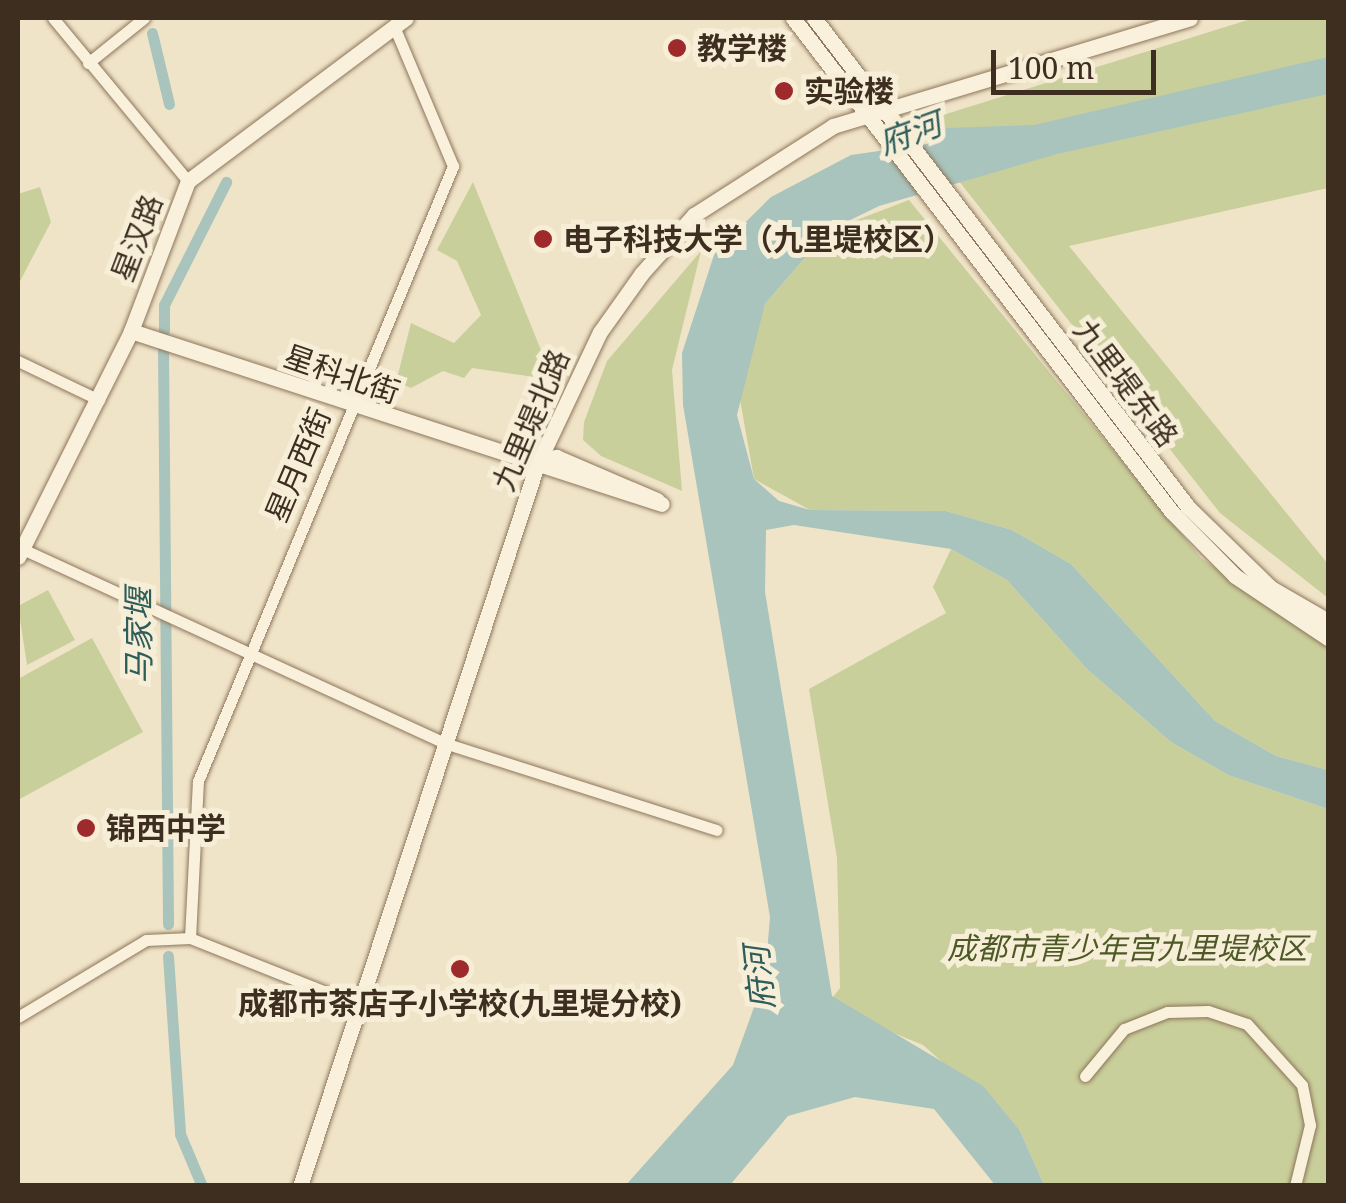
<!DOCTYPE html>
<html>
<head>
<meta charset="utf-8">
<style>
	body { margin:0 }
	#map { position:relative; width:1346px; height:1203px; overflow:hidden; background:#f0e4c8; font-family:"Noto Serif","Noto Sans SC",serif }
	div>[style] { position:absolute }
	.green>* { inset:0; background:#c9cf9b }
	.water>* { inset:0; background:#a9c4bc }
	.canal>* { height:11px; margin:-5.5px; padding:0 5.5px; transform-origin:5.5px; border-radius:5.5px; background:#a9c4bc }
	.roads { filter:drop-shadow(0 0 2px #8d765c) drop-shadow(0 0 2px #8d765c) }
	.street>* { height:11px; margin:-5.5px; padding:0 5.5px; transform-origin:5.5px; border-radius:5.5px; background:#faf1dc }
	.secondary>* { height:15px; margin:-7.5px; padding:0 7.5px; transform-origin:7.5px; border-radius:7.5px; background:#faf1dc }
	.dots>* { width:28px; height:28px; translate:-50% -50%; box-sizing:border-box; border:5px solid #f7eed8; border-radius:50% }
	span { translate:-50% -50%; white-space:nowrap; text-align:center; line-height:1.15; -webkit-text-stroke:10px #f7eed8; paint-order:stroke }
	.poi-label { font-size:30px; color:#3d2e20; font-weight:700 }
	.left { translate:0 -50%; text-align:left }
	.street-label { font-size:30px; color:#3d2e20 }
	.park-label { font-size:30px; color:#4d5a26; font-style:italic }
	.water-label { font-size:32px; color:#2f5d5a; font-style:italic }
	.frame { position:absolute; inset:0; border:20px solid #3d2e20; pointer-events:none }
	.scale { position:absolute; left:991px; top:50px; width:165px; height:45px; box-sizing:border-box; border:5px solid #3d2e20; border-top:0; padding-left:12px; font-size:30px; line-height:35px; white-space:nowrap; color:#3d2e20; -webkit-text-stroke:8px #f7eed8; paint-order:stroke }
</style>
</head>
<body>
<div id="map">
	<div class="green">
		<i style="clip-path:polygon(1254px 18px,1328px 18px,1328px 188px,1069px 246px,1328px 564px,1328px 598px,1220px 513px,929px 143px,943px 115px)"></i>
		<i style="clip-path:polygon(473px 182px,545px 360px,534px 377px,472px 368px,464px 378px,443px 371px,411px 388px,396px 382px,411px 323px,454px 343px,481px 315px,457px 261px,437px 250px)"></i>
		<i style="clip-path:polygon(40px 187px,51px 222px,18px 285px,18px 194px)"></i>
		<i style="clip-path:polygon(909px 200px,1201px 558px,1328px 645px,1328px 770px,1276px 756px,1215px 721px,1071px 564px,1012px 530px,946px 511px,810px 510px,754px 479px,738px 388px,765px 304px,828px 231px)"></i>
		<i style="clip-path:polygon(701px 251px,672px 370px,682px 491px,601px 456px,583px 440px,584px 422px,607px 361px)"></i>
		<i style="clip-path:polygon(951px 549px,1007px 580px,1087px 669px,1171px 742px,1228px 775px,1328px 809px,1328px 1185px,1044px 1185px,1020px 1131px,923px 1045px,850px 1015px,833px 997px,840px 988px,837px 858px,809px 689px,946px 613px,933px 587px)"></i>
		<i style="clip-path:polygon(48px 590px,75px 640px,27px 665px,18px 606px)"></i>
		<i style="clip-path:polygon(92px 638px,143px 732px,18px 800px,18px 679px)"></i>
	</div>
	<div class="water">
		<i style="clip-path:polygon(1328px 57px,1328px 94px,1057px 154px,879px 206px,828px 231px,765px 304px,737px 415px,754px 479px,779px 501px,810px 510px,946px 511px,1012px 530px,1071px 564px,1215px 721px,1276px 756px,1328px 770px,1328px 809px,1228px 775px,1171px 742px,1087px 669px,1007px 580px,951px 549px,794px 525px,766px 530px,765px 592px,832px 996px,983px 1086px,1020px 1131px,1044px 1185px,995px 1185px,934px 1109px,855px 1097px,788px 1116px,730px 1185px,625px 1186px,733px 1065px,765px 977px,770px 917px,683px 405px,682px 353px,715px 252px,771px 197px,851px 155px,927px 144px,947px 128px,1034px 125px)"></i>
	</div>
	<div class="canal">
		<i style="left:152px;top:33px;width:73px;rotate:76.5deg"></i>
		<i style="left:164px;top:330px;width:25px;rotate:-90deg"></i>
		<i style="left:164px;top:305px;width:138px;rotate:-63.2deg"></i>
		<i style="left:163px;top:348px;width:576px;rotate:89.5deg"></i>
		<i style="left:168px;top:956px;width:178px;rotate:86.1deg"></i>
		<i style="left:180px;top:1134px;width:56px;rotate:67.1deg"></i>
	</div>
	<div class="roads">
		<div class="street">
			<i style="left:53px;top:18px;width:212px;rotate:50.4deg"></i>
			<i style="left:88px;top:63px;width:72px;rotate:-38.8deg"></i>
			<i style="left:18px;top:361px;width:90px;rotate:25.7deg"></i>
			<i style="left:27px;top:551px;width:459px;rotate:24.7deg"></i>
			<i style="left:444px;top:743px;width:286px;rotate:17.7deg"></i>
			<i style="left:190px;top:938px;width:157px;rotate:-87.1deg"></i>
			<i style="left:198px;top:781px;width:666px;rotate:-67.48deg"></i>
			<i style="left:453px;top:166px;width:152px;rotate:-112.9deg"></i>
			<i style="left:18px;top:1017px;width:149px;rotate:-31deg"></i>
			<i style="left:146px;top:940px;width:44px;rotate:-2.6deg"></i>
			<i style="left:190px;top:938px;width:181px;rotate:21.7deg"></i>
			<i style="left:1085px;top:1076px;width:61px;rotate:-50.3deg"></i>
			<i style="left:1124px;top:1029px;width:46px;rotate:-21.6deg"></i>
			<i style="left:1167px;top:1012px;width:41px;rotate:-1.4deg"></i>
			<i style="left:1208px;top:1011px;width:41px;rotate:18.4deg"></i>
			<i style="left:1247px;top:1024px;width:82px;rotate:48deg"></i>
			<i style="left:1302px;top:1085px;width:41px;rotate:78.7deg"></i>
			<i style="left:1310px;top:1125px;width:63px;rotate:103.8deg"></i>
		</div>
		<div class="secondary">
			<i style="left:793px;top:18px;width:621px;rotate:52.52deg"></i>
			<i style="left:1171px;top:511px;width:91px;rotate:45.4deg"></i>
			<i style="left:1235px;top:576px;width:112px;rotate:33.7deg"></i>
			<i style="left:814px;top:18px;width:616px;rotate:52.59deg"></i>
			<i style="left:1188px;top:507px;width:116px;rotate:44.3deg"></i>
			<i style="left:1271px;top:588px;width:66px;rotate:30.1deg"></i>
			<i style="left:131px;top:331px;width:558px;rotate:18.05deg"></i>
			<i style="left:537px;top:465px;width:21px;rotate:-23deg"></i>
			<i style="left:556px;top:457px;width:110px;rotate:23.1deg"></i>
			<i style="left:18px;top:557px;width:253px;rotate:-63.4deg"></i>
			<i style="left:131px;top:331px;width:160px;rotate:-69.2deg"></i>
			<i style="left:188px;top:181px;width:272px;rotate:-36.8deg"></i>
			<i style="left:300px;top:1186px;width:759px;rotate:-71.8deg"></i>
			<i style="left:537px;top:465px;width:147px;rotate:-64.7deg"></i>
			<i style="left:600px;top:332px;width:72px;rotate:-54.6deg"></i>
			<i style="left:642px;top:273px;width:78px;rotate:-48.1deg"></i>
			<i style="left:694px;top:215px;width:165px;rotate:-32.6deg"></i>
			<i style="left:833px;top:126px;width:373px;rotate:-16.8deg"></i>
		</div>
	</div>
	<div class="dots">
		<i style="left:677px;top:48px;background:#9e2a2b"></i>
		<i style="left:784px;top:91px;background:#9e2a2b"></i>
		<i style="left:543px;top:239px;background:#9e2a2b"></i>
		<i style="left:86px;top:828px;background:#9e2a2b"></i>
		<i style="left:460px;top:969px;background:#9e2a2b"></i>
	</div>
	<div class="poi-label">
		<span class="left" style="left:697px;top:48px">教学楼</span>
		<span class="left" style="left:804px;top:91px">实验楼</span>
		<span class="left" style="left:563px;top:239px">电子科技大学（九里堤校区）</span>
		<span class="left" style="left:106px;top:828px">锦西中学</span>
		<span style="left:460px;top:1003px">成都市茶店子小学校(九里堤分校)</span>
	</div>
	<div class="street-label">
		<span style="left:137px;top:238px;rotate:-69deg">星汉路</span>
		<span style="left:342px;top:374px;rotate:19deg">星科北街</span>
		<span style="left:1126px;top:383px;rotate:53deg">九里堤东路</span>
		<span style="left:531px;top:420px;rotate:-67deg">九里堤北路</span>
		<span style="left:298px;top:465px;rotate:-67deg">星月西街</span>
	</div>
	<div class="park-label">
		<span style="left:1127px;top:948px">成都市青少年宫九里堤校区</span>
	</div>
	<div class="water-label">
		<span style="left:910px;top:133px;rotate:-20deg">府河</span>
		<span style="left:138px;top:636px;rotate:-90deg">马家堰</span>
		<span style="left:759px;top:978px;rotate:-96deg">府河</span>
	</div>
	<div class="frame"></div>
	<div class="scale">100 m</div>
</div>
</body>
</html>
